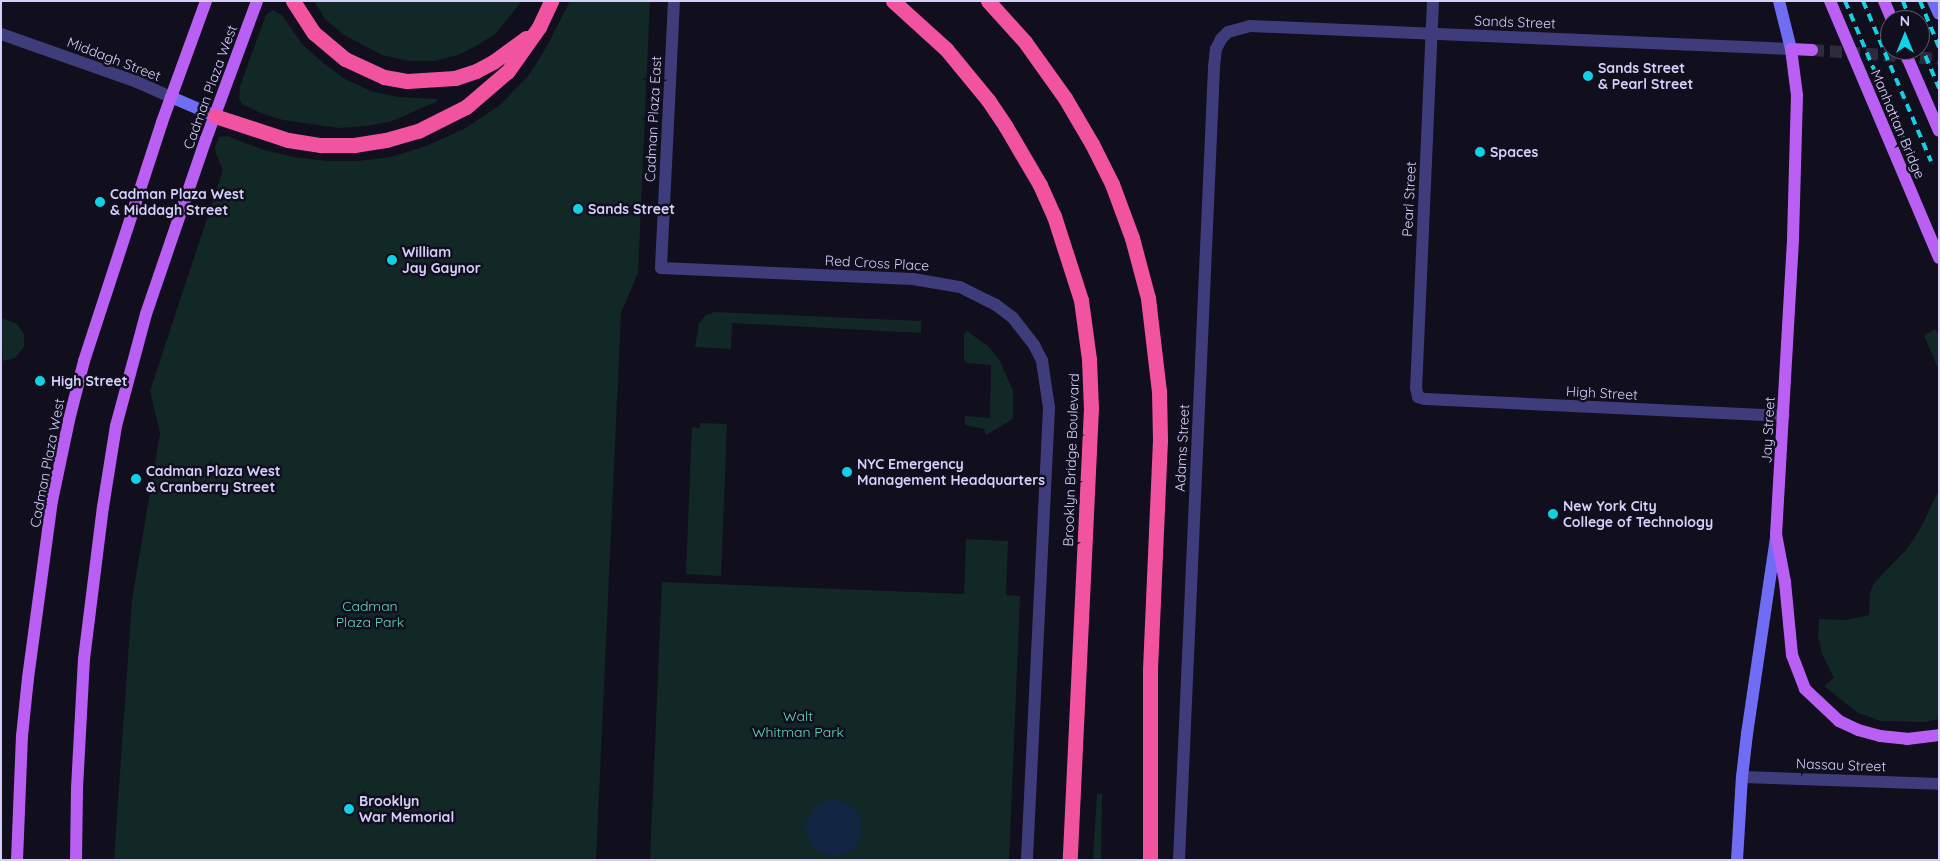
<!DOCTYPE html>
<html>
<head>
<meta charset="utf-8">
<style>
	body { margin:0 }
	#map { position:relative; width:1940px; height:861px; overflow:hidden; background:#110e1e; font-family:Quicksand,sans-serif }
	div>[style] { position:absolute }
	.green>* { inset:0; background:#112827 }
	.water>* { inset:0; background:#122643 }
	.round { border-radius:50% }
	.primary-tunnel>* { height:12px; margin-top:-6px; transform-origin:0; background:repeating-linear-gradient(90deg,#2e2b3f 0 12px,transparent 0 18px) }
	.street>* { height:12px; margin:-6px; padding:0 6px; transform-origin:6px; border-radius:6px; background:#3e3c7a }
	.secondary>* { height:12px; margin:-6px; padding:0 6px; transform-origin:6px; border-radius:6px; background:#706df4 }
	.primary>* { height:12px; margin:-6px; padding:0 6px; transform-origin:6px; border-radius:6px; background:#ba5ff3 }
	.highway>* { height:15px; margin:-7.5px; padding:0 7.5px; transform-origin:7.5px; border-radius:7.5px; background:#f253a0 }
	.rail>* { height:4px; margin-top:-2px; transform-origin:0; background:repeating-linear-gradient(90deg,#12d1e4 0 8px,transparent 0 14px) }
	.primary-bridge>* { height:12px; margin:-6px; padding:0 6px; transform-origin:6px; border-radius:6px; background:#ba5ff3 }
	.dots>* { width:14px; height:14px; translate:-50% -50%; box-sizing:border-box; border:2px solid #110e1e; border-radius:50% }
	span { translate:-50% -50%; white-space:nowrap; text-align:center; line-height:1.15; -webkit-text-stroke:5px #110e1e; paint-order:stroke }
	.street-label { font-size:14px; color:#d4cffb }
	.poi-label { font-size:14px; color:#d4cffb; font-weight:700 }
	.left { translate:0 -50%; text-align:left }
	.park-label { font-size:14px; color:#61d5b7 }
	.frame { position:absolute; inset:0; border:2px solid #d4cffb; pointer-events:none }
	.north { position:absolute; left:1880px; top:10px; width:50px; height:50px; box-sizing:border-box; background:#110e1e; border:1px solid #5f5b76; border-radius:50%; rotate:0deg; font-size:14px; font-weight:700; line-height:20px; text-align:center; color:#d4cffb }
	.north::after { content:''; display:block; margin:auto; width:18px; height:22px; background:#12d1e4; clip-path:polygon(50% 0,100% 100%,50% 72%,0 100%) }
</style>
</head>
<body>
<div id="map">
	<div class="green">
		<i style="clip-path:polygon(314px 1px,522px 1px,495px 34px,476px 46px,458px 55px,434px 61px,410px 61px,382px 55px,344px 35px,325px 19px)"></i>
		<i style="clip-path:polygon(570px 1px,650px 1px,638px 273px,621px 313px,596px 860px,114px 860px,132px 600px,160px 433px,150px 391px,223px 170px,216px 154px,215px 147px,219px 137px,227px 136px,261px 149px,293px 157px,328px 161px,358px 161px,391px 157px,426px 146px,464px 129px,500px 105px,528px 76px,546px 48px)"></i>
		<i style="clip-path:polygon(273px 10px,282px 15px,302px 44px,322px 62px,345px 79px,371px 91px,397px 97px,437px 99px,438px 101px,392px 121px,367px 126px,339px 128px,283px 120px,261px 113px,242px 104px,239px 98px,240px 86px,266px 15px)"></i>
		<i style="clip-path:polygon(715px 312px,921px 321px,921px 333px,732px 323px,731px 349px,695px 347px,699px 323px,706px 315px)"></i>
		<i style="clip-path:polygon(4px 319px,17px 324px,24px 334px,24px 347px,15px 358px,3px 361px,1px 320px)"></i>
		<i style="clip-path:polygon(1936px 329px,1939px 336px,1939px 371px,1924px 335px)"></i>
		<i style="clip-path:polygon(967px 331px,989px 347px,1000px 361px,1013px 391px,1013px 419px,986px 435px,984px 429px,965px 425px,965px 416px,990px 418px,991px 365px,967px 363px,964px 360px,964px 335px)"></i>
		<i style="clip-path:polygon(700px 423px,727px 424px,721px 576px,686px 574px,692px 427px,700px 428px)"></i>
		<i style="clip-path:polygon(1939px 490px,1939px 719px,1924px 722px,1881px 721px,1858px 713px,1824px 686px,1834px 678px,1822px 654px,1818px 636px,1819px 619px,1847px 620px,1869px 615px,1870px 593px,1874px 583px,1906px 550px,1920px 529px)"></i>
		<i style="clip-path:polygon(966px 539px,1008px 541px,1006px 595px,1020px 596px,1009px 860px,650px 860px,662px 582px,964px 594px)"></i>
		<i style="clip-path:polygon(1097px 794px,1102px 794px,1101px 860px,1093px 860px)"></i>
	</div>
	<div class="water">
		<i class="round" style="left:806px;top:800px;width:56px;height:56px"></i>
	</div>
	<div class="primary-tunnel">
		<i style="left:1812px;top:50px;width:127px;rotate:4.1deg"></i>
	</div>
	<div class="street">
		<i style="left:674px;top:1px;width:267px;rotate:92.8deg"></i>
		<i style="left:661px;top:268px;width:252px;rotate:2.5deg"></i>
		<i style="left:913px;top:279px;width:48px;rotate:9.7deg"></i>
		<i style="left:960px;top:287px;width:40px;rotate:26.6deg"></i>
		<i style="left:996px;top:305px;width:21px;rotate:37deg"></i>
		<i style="left:1013px;top:318px;width:34px;rotate:52deg"></i>
		<i style="left:1034px;top:345px;width:18px;rotate:63deg"></i>
		<i style="left:1042px;top:361px;width:48px;rotate:81.5deg"></i>
		<i style="left:1049px;top:408px;width:453px;rotate:92.8deg"></i>
		<i style="left:1433px;top:1px;width:387px;rotate:92.5deg"></i>
		<i style="left:1416px;top:388px;width:9px;rotate:77deg"></i>
		<i style="left:1418px;top:397px;width:7px;rotate:16deg"></i>
		<i style="left:1425px;top:399px;width:359px;rotate:2.7deg"></i>
		<i style="left:1px;top:34px;width:144px;rotate:19.4deg"></i>
		<i style="left:137px;top:82px;width:37px;rotate:24deg"></i>
		<i style="left:1742px;top:777px;width:197px;rotate:2deg"></i>
		<i style="left:1179px;top:860px;width:794px;rotate:-87.47deg"></i>
		<i style="left:1214px;top:67px;width:18px;rotate:-84deg"></i>
		<i style="left:1216px;top:49px;width:11px;rotate:-63deg"></i>
		<i style="left:1221px;top:39px;width:10px;rotate:-45deg"></i>
		<i style="left:1228px;top:32px;width:23px;rotate:-15deg"></i>
		<i style="left:1250px;top:26px;width:541px;rotate:2.43deg"></i>
	</div>
	<div class="secondary">
		<i style="left:1779px;top:1px;width:49px;rotate:76deg"></i>
		<i style="left:1933px;top:1px;width:14px;rotate:65deg"></i>
		<i style="left:171px;top:97px;width:48px;rotate:23.4deg"></i>
		<i style="left:1737px;top:860px;width:83px;rotate:-86.6deg"></i>
		<i style="left:1742px;top:777px;width:43px;rotate:-83.4deg"></i>
		<i style="left:1747px;top:734px;width:199px;rotate:-81.6deg"></i>
	</div>
	<div class="primary">
		<i style="left:1884px;top:1px;width:21px;rotate:67deg"></i>
		<i style="left:1812px;top:50px;width:21px;rotate:-177deg"></i>
		<i style="left:1791px;top:49px;width:46px;rotate:82.6deg"></i>
		<i style="left:1797px;top:95px;width:145px;rotate:91.6deg"></i>
		<i style="left:1793px;top:240px;width:294px;rotate:93.3deg"></i>
		<i style="left:1776px;top:534px;width:49px;rotate:79.4deg"></i>
		<i style="left:1785px;top:582px;width:73px;rotate:84.5deg"></i>
		<i style="left:1792px;top:655px;width:36px;rotate:69deg"></i>
		<i style="left:1805px;top:689px;width:47px;rotate:43.3deg"></i>
		<i style="left:1839px;top:721px;width:21px;rotate:25deg"></i>
		<i style="left:1858px;top:730px;width:23px;rotate:15deg"></i>
		<i style="left:1880px;top:736px;width:27px;rotate:6deg"></i>
		<i style="left:1907px;top:739px;width:32px;rotate:-7deg"></i>
		<i style="left:17px;top:860px;width:124px;rotate:-87.7deg"></i>
		<i style="left:22px;top:736px;width:58px;rotate:-84.1deg"></i>
		<i style="left:28px;top:678px;width:179px;rotate:-82.3deg"></i>
		<i style="left:52px;top:501px;width:83px;rotate:-78.1deg"></i>
		<i style="left:69px;top:420px;width:61px;rotate:-75.7deg"></i>
		<i style="left:84px;top:361px;width:251px;rotate:-71.9deg"></i>
		<i style="left:162px;top:122px;width:129px;rotate:-70deg"></i>
		<i style="left:76px;top:860px;width:72px;rotate:-89.2deg"></i>
		<i style="left:77px;top:788px;width:129px;rotate:-86.9deg"></i>
		<i style="left:84px;top:659px;width:153px;rotate:-82.9deg"></i>
		<i style="left:103px;top:507px;width:82px;rotate:-80.9deg"></i>
		<i style="left:116px;top:426px;width:116px;rotate:-75deg"></i>
		<i style="left:146px;top:314px;width:185px;rotate:-71.1deg"></i>
		<i style="left:206px;top:139px;width:147px;rotate:-69.7deg"></i>
	</div>
	<div class="highway">
		<i style="left:293px;top:1px;width:38px;rotate:57deg"></i>
		<i style="left:314px;top:33px;width:40px;rotate:40deg"></i>
		<i style="left:345px;top:59px;width:43px;rotate:24.8deg"></i>
		<i style="left:384px;top:77px;width:23px;rotate:10deg"></i>
		<i style="left:407px;top:81px;width:48px;rotate:-3.6deg"></i>
		<i style="left:455px;top:78px;width:22px;rotate:-18deg"></i>
		<i style="left:476px;top:71px;width:19px;rotate:-28deg"></i>
		<i style="left:493px;top:62px;width:41px;rotate:-36deg"></i>
		<i style="left:893px;top:1px;width:72px;rotate:42.2deg"></i>
		<i style="left:946px;top:49px;width:66px;rotate:50.5deg"></i>
		<i style="left:988px;top:100px;width:32px;rotate:56deg"></i>
		<i style="left:1006px;top:127px;width:67px;rotate:59.6deg"></i>
		<i style="left:1040px;top:185px;width:34px;rotate:66deg"></i>
		<i style="left:1054px;top:216px;width:88px;rotate:72.2deg"></i>
		<i style="left:1081px;top:300px;width:60px;rotate:82.3deg"></i>
		<i style="left:1089px;top:359px;width:49px;rotate:87.7deg"></i>
		<i style="left:1091px;top:408px;width:452px;rotate:92.7deg"></i>
		<i style="left:988px;top:1px;width:55px;rotate:47.9deg"></i>
		<i style="left:1025px;top:42px;width:69px;rotate:54.5deg"></i>
		<i style="left:1065px;top:98px;width:53px;rotate:59.6deg"></i>
		<i style="left:1092px;top:144px;width:45px;rotate:63.4deg"></i>
		<i style="left:1112px;top:184px;width:58px;rotate:69.7deg"></i>
		<i style="left:1132px;top:238px;width:62px;rotate:75.1deg"></i>
		<i style="left:1148px;top:298px;width:94px;rotate:83.3deg"></i>
		<i style="left:1159px;top:391px;width:49px;rotate:88.8deg"></i>
		<i style="left:1160px;top:440px;width:230px;rotate:92.5deg"></i>
		<i style="left:1150px;top:670px;width:190px;rotate:90deg"></i>
		<i style="left:215px;top:116px;width:77px;rotate:18.2deg"></i>
		<i style="left:288px;top:140px;width:33px;rotate:9deg"></i>
		<i style="left:321px;top:145px;width:33px"></i>
		<i style="left:354px;top:145px;width:32px;rotate:-9deg"></i>
		<i style="left:386px;top:140px;width:33px;rotate:-16deg"></i>
		<i style="left:418px;top:131px;width:54px;rotate:-26.6deg"></i>
		<i style="left:466px;top:107px;width:55px;rotate:-40.6deg"></i>
		<i style="left:508px;top:71px;width:54px;rotate:-54.8deg"></i>
		<i style="left:539px;top:27px;width:29px;rotate:-65deg"></i>
	</div>
	<div class="rail">
		<i style="left:1845px;top:1px;width:180px;rotate:67.1deg"></i>
		<i style="left:1863px;top:1px;width:174px;rotate:67deg"></i>
		<i style="left:1903px;top:1px;width:20px;rotate:70deg"></i>
		<i style="left:1920px;top:1px;width:50px;rotate:67.6deg"></i>
		<i style="left:1920px;top:43px;width:49px;rotate:67.1deg"></i>
	</div>
	<div class="primary-bridge">
		<i style="left:1830px;top:1px;width:279px;rotate:67deg"></i>
		<i style="left:1904px;top:50px;width:88px;rotate:66.6deg"></i>
	</div>
	<div class="dots">
		<i style="left:1588px;top:76px;background:#12d1e4"></i>
		<i style="left:1480px;top:152px;background:#12d1e4"></i>
		<i style="left:100px;top:202px;background:#12d1e4"></i>
		<i style="left:578px;top:209px;background:#12d1e4"></i>
		<i style="left:392px;top:260px;background:#12d1e4"></i>
		<i style="left:40px;top:381px;background:#12d1e4"></i>
		<i style="left:847px;top:472px;background:#12d1e4"></i>
		<i style="left:136px;top:479px;background:#12d1e4"></i>
		<i style="left:1553px;top:514px;background:#12d1e4"></i>
		<i style="left:349px;top:809px;background:#12d1e4"></i>
	</div>
	<div class="street-label">
		<span style="left:1515px;top:22px;rotate:2deg">Sands Street</span>
		<span style="left:114px;top:59px;rotate:21deg">Middagh Street</span>
		<span style="left:210px;top:87px;rotate:-70deg">Cadman Plaza West</span>
		<span style="left:653px;top:119px;rotate:-87deg">Cadman Plaza East</span>
		<span style="left:1898px;top:124px;rotate:67deg">Manhattan Bridge</span>
		<span style="left:1409px;top:199px;rotate:-87deg">Pearl Street</span>
		<span style="left:877px;top:263px;rotate:3deg">Red Cross Place</span>
		<span style="left:1602px;top:393px;rotate:3deg">High Street</span>
		<span style="left:1768px;top:430px;rotate:-87deg">Jay Street</span>
		<span style="left:1182px;top:448px;rotate:-87deg">Adams Street</span>
		<span style="left:1071px;top:460px;rotate:-88deg">Brooklyn Bridge Boulevard</span>
		<span style="left:47px;top:463px;rotate:-79deg">Cadman Plaza West</span>
		<span style="left:1841px;top:765px;rotate:2deg">Nassau Street</span>
	</div>
	<div class="poi-label">
		<span class="left" style="left:1598px;top:76px">Sands Street<br>&amp; Pearl Street</span>
		<span class="left" style="left:1490px;top:152px">Spaces</span>
		<span class="left" style="left:110px;top:202px">Cadman Plaza West<br>&amp; Middagh Street</span>
		<span class="left" style="left:588px;top:209px">Sands Street</span>
		<span class="left" style="left:402px;top:260px">William<br>Jay Gaynor</span>
		<span class="left" style="left:51px;top:381px">High Street</span>
		<span class="left" style="left:857px;top:472px">NYC Emergency<br>Management Headquarters</span>
		<span class="left" style="left:146px;top:479px">Cadman Plaza West<br>&amp; Cranberry Street</span>
		<span class="left" style="left:1563px;top:514px">New York City<br>College of Technology</span>
		<span class="left" style="left:359px;top:809px">Brooklyn<br>War Memorial</span>
	</div>
	<div class="park-label">
		<span style="left:370px;top:614px">Cadman<br>Plaza Park</span>
		<span style="left:798px;top:724px">Walt<br>Whitman Park</span>
	</div>
	<div class="frame"></div>
	<div class="north">N</div>
</div>
</body>
</html>
